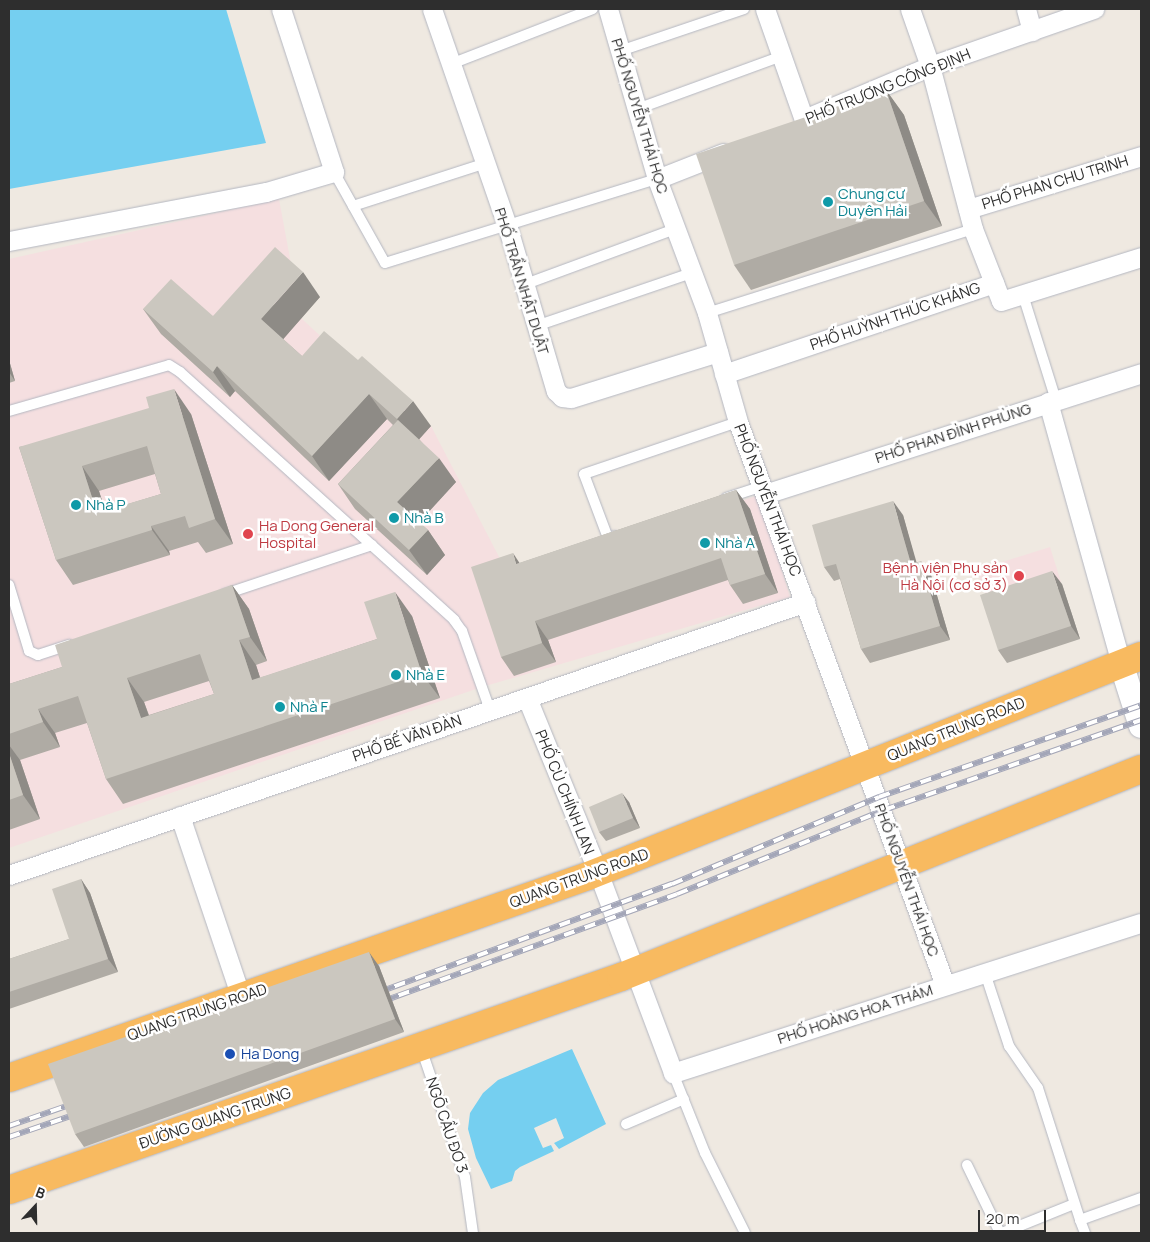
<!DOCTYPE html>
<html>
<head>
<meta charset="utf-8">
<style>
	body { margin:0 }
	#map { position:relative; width:1150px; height:1242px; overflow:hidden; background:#efe9e1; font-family:Manrope,sans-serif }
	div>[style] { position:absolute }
	.medical>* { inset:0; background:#f5dfe0 }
	.water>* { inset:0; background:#75cff0 }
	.roads { filter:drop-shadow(0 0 1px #b4b7c1) drop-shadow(0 0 1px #b4b7c1) }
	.service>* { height:10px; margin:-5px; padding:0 5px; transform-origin:5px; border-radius:5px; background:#fff }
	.minor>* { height:19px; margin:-9.5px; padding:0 9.5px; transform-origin:9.5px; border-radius:9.5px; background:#fff }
	.tertiary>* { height:24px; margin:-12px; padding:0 12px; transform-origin:12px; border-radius:12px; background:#fff }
	.trunk>* { height:28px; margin:-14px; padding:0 14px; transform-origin:14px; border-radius:14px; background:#f8ba60 }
	.rail>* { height:5.5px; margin-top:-2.75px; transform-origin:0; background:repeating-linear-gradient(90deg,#fff 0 11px,#a3a6b8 0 22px); box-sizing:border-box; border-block:1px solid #a3a6b8 }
	.wall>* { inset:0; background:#afaba4 }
	.shaded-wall>* { inset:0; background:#8e8b86 }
	.building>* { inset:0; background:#cbc7bf }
	.dots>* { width:14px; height:14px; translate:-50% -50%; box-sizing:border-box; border:2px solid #fff; border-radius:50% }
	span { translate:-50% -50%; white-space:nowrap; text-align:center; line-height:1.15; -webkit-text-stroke:5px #fff; paint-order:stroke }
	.street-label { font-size:15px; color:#2e2e2e }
	.culture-label { font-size:15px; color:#0d838f }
	.left { translate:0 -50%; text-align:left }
	.health-label { font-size:15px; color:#be3a42 }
	.right { translate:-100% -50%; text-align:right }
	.transit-label { font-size:15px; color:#164399 }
	.frame { position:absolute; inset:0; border:10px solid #2e2e2e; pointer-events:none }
	.north { position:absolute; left:10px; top:1182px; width:50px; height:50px; -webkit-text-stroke:4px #fff; paint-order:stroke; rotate:21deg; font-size:14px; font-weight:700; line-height:20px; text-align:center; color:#2e2e2e }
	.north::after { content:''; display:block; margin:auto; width:18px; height:22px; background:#2e2e2e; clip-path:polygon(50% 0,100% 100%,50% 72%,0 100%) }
	.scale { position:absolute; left:978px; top:1210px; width:68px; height:22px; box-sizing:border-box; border:2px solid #2e2e2e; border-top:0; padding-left:6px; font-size:15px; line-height:18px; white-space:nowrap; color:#2e2e2e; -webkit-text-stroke:4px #fff; paint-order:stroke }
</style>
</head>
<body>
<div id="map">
	<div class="medical">
		<i style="clip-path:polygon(279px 199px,301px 318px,342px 356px,431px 426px,510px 578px,759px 495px,790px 597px,482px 687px,9px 848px,9px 259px)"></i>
		<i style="clip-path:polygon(1050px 547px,1061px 582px,989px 605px,977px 570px)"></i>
	</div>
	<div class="water">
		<i style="clip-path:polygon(9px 9px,226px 9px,266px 143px,9px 189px)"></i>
		<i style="clip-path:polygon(572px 1049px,606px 1124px,559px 1149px,554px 1143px,564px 1138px,556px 1118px,534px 1128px,543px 1148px,551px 1145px,554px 1151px,520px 1167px,515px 1171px,512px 1181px,491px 1189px,476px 1158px,468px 1129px,470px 1113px,483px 1093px,498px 1080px)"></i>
	</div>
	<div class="roads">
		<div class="service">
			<i style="left:620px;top:51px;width:131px;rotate:-18.7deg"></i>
			<i style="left:451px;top:64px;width:152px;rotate:-21.2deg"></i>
			<i style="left:637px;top:109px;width:154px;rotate:-20.1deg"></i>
			<i style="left:334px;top:172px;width:104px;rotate:60.7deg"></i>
			<i style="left:385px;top:263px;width:285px;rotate:-17.2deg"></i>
			<i style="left:353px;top:206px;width:140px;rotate:-17.9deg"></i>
			<i style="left:523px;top:285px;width:162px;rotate:-20.2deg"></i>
			<i style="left:1023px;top:295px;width:110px;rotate:72.6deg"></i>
			<i style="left:707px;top:313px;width:279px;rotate:-17.5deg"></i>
			<i style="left:536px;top:326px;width:165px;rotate:-18.8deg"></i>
			<i style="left:9px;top:411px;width:166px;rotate:-16deg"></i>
			<i style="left:169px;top:365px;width:13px;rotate:32deg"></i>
			<i style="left:180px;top:372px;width:370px;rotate:42.1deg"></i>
			<i style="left:454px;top:620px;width:14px;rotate:54deg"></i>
			<i style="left:462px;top:631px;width:84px;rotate:70.5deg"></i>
			<i style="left:726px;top:498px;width:38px;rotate:-18deg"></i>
			<i style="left:615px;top:536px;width:7px;rotate:164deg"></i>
			<i style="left:608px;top:538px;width:68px;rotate:-110.6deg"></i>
			<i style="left:584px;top:474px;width:163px;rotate:-18.7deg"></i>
			<i style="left:9px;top:585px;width:69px;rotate:73.1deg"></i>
			<i style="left:29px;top:651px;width:10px;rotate:24deg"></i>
			<i style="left:38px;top:655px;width:33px;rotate:-18deg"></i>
			<i style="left:225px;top:594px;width:155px;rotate:-18.4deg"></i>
			<i style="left:985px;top:973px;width:77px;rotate:71.8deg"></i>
			<i style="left:1009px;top:1046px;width:51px;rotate:55.4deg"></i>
			<i style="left:1038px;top:1088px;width:139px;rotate:72.3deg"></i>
			<i style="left:421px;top:1048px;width:136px;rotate:71.2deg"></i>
			<i style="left:465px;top:1177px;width:57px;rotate:81.9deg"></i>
			<i style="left:673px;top:1073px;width:86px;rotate:68.2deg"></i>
			<i style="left:705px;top:1153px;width:89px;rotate:63.4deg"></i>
			<i style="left:626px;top:1124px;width:63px;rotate:-23.3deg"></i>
			<i style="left:967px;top:1165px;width:76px;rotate:64.1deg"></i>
			<i style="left:1002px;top:1233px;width:78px;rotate:-21.9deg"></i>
			<i style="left:1085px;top:1233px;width:14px;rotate:-111deg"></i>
			<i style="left:1080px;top:1220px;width:65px;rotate:-19.8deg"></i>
		</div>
		<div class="minor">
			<i style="left:432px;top:9px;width:229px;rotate:70.9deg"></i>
			<i style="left:507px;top:225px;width:173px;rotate:73.6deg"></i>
			<i style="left:556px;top:391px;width:8px;rotate:45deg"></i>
			<i style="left:562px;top:397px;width:9px;rotate:6deg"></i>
			<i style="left:571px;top:398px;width:154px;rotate:-17.4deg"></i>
			<i style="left:608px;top:9px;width:177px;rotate:73.9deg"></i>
			<i style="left:657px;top:179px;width:143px;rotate:69.5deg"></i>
			<i style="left:707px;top:313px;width:113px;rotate:74.1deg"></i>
			<i style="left:738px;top:422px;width:600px;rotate:69.81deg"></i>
			<i style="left:765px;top:9px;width:118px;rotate:70.6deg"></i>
			<i style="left:910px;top:9px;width:60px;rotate:70.7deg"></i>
			<i style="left:930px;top:66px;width:169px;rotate:75.2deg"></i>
			<i style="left:973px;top:229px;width:77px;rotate:68.7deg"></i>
			<i style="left:1001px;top:301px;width:147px;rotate:-17.4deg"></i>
			<i style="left:1026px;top:9px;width:23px;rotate:75deg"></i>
			<i style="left:804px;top:119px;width:137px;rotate:-22.8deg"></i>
			<i style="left:930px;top:66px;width:174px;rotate:-19.2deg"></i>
			<i style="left:657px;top:179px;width:71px;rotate:-21.5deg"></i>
			<i style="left:968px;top:209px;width:181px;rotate:-17deg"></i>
			<i style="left:9px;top:241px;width:262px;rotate:-10.8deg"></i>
			<i style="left:266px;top:192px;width:71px;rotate:-16.4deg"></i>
			<i style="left:334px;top:172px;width:171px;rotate:-108deg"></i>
			<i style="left:724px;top:374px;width:285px;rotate:-18.6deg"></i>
			<i style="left:1048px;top:402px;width:271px;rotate:74.4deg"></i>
			<i style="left:765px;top:494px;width:395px;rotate:-17.8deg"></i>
			<i style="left:527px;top:698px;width:188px;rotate:67.8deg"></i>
			<i style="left:598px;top:872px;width:215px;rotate:69.5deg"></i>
			<i style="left:673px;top:1073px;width:491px;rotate:-17.8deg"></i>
			<i style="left:180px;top:816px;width:191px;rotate:71.4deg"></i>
			<i style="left:9px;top:875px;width:842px;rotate:-18.91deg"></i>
		</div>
		<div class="tertiary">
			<i style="left:1121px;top:663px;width:66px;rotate:72.4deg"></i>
		</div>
		<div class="trunk">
			<i style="left:9px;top:1078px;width:613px;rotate:-19.23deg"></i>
			<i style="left:588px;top:876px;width:595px;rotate:-21.69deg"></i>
			<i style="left:9px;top:1190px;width:648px;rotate:-19.19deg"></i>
			<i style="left:621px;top:977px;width:560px;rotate:-21.8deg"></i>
		</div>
	</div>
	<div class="rail">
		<i style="left:374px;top:994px;width:318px;rotate:-20.3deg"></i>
		<i style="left:672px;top:884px;width:225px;rotate:-22.8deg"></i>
		<i style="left:879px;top:797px;width:278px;rotate:-19.3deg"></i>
		<i style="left:378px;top:1003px;width:318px;rotate:-20deg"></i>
		<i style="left:677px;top:894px;width:223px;rotate:-22.1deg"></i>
		<i style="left:884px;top:810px;width:272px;rotate:-19.3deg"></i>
		<i style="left:9px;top:1126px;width:73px;rotate:-19.2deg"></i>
		<i style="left:9px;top:1137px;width:77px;rotate:-18.9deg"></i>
	</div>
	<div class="wall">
		<i style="clip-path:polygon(886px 90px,904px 115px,942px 226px,751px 290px,734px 265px)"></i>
		<i style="clip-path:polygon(320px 297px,283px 339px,302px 356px,431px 426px,419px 439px,456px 482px,419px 522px,428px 530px,445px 555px,427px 575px,355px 509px,338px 484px,393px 425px,387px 419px,329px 481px,235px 391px,230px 397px,161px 334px,143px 309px,213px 316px)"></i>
		<i style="clip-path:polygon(9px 360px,15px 381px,9px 383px)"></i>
		<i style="clip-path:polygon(evenodd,191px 414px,233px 544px,206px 553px,198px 542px,169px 551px,170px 555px,73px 585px,56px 560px,19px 447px,191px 414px,155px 474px,161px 494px,105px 511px,99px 491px,155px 474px)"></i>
		<i style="clip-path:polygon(736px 490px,750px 509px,778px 593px,743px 604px,730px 585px,728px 580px,548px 640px,556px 662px,514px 676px,501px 657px,520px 563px)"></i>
		<i style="clip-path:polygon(903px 515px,916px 563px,931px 575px,950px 640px,870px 663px,861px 649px,840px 579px,834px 581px,824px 567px)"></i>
		<i style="clip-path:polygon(1062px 584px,1080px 639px,1007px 663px,998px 650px)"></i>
		<i style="clip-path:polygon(evenodd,232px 585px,249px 609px,267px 661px,256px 665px,260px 678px,377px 639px,412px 616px,440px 698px,123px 804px,106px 779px,87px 723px,55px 733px,60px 747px,20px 760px,40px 819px,9px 830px,9px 684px,62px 667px,232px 585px,209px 681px,214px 694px,149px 715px,144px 702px,209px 681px)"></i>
		<i style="clip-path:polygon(629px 802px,640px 828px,606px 841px,599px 832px)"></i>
		<i style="clip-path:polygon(81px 879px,90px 893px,118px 972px,9px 1009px,9px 959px,69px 939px)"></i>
		<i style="clip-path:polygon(379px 966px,404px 1032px,84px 1147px,75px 1134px)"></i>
	</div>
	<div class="shaded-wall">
		<i style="clip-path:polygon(886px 90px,904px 115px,942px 226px,924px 201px)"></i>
		<i style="clip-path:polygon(303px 272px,320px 297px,279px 344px,261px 319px)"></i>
		<i style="clip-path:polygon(9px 360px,15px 381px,9px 372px)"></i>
		<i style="clip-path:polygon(217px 366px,235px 391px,230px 397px,213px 372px)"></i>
		<i style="clip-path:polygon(174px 389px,191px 414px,233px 544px,215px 519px)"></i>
		<i style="clip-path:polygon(369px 394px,387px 419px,329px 481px,312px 456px)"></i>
		<i style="clip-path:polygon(413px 401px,431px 426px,415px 444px,397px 419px)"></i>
		<i style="clip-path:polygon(439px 458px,456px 482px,415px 527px,397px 502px)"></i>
		<i style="clip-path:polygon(82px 466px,99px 491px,114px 538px,97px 513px)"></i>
		<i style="clip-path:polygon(736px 490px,750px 509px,778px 593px,765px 574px)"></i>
		<i style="clip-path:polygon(893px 501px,903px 515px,921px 578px,911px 564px)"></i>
		<i style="clip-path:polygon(151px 526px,169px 551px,170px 555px,152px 530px)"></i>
		<i style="clip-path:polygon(428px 530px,445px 555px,427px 575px,409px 550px)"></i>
		<i style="clip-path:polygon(513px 553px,526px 573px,516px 564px)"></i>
		<i style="clip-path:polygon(921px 561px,931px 575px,950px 640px,940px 626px)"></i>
		<i style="clip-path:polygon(1052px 571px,1062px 584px,1080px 639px,1071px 626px)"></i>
		<i style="clip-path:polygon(232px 585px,249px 609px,267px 661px,250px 637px)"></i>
		<i style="clip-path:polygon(395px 592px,412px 616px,440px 698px,422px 674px)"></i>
		<i style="clip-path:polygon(535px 621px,548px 640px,556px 662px,542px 643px)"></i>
		<i style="clip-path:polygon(239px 640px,256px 665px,269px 705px,252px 680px)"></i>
		<i style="clip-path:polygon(127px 678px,144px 702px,158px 742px,141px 718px)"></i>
		<i style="clip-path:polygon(38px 709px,55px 733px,60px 747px,43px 722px)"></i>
		<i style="clip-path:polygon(9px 745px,20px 760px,40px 819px,23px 795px,9px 753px)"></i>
		<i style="clip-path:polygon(622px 793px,629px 802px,640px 828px,633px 818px)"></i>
		<i style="clip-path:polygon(81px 879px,90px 893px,118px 972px,108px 959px)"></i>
		<i style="clip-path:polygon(369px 952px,379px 966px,404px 1032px,395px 1019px)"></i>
	</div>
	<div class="building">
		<i style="clip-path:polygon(886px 90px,924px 201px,734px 265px,696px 154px)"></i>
		<i style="clip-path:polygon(275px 247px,303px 272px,261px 319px,302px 356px,324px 331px,358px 360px,362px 356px,413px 401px,397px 419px,369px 394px,312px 456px,217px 366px,213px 372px,143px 309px,171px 279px,213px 316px)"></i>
		<i style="clip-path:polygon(evenodd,174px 389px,215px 519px,189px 528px,185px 516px,151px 526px,152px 530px,56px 560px,19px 447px,149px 408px,146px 397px,174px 389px,147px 446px,161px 494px,97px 513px,82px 466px,147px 446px)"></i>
		<i style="clip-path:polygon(398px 420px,439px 458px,397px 502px,428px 530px,409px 550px,338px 484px)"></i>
		<i style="clip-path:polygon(736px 490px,765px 574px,730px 585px,721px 558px,535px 621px,542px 643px,501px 657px,471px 567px,513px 553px,516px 564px)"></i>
		<i style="clip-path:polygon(893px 501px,911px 564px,921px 561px,940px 626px,861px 649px,836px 564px,824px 567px,812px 525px)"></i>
		<i style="clip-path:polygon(1052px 571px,1071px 626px,998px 650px,980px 595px)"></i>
		<i style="clip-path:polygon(evenodd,232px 585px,250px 637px,239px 640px,252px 680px,377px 639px,364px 602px,395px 592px,422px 674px,106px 779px,78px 696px,38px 709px,43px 722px,9px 734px,9px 684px,62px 667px,55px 645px,232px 585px,200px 654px,214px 694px,141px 718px,127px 678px,200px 654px)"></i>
		<i style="clip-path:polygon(9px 753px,23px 795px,9px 800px)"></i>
		<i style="clip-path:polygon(622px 793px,633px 818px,599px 832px,589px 807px)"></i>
		<i style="clip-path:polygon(81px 879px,108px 959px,9px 992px,9px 959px,69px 939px,52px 889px)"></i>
		<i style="clip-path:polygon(369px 952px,395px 1019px,75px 1134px,48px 1064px)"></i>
	</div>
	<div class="dots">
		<i style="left:828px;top:202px;background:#0f9aa8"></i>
		<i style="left:76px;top:505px;background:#0f9aa8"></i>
		<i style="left:394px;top:518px;background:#0f9aa8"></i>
		<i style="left:248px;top:534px;background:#e0444e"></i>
		<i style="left:705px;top:543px;background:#0f9aa8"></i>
		<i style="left:1019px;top:576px;background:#e0444e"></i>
		<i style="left:396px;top:675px;background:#0f9aa8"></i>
		<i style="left:280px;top:707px;background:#0f9aa8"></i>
		<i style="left:230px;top:1054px;background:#1a4fb4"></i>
	</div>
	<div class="street-label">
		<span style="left:888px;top:86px;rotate:-22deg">PHỐ TRƯƠNG CÔNG ĐỊNH</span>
		<span style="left:640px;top:116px;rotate:73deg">PHỐ NGUYỄN THÁI HỌC</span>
		<span style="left:1055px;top:182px;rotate:-17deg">PHỐ PHAN CHU TRINH</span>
		<span style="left:522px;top:281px;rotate:73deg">PHỐ TRẦN NHẬT DUẬT</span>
		<span style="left:895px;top:316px;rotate:-19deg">PHỐ HUỲNH THÚC KHÁNG</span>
		<span style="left:953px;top:433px;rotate:-18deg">PHỐ PHAN ĐÌNH PHÙNG</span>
		<span style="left:768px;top:500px;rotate:69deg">PHỐ NGUYỄN THÁI HỌC</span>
		<span style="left:956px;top:729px;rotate:-22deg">QUANG TRUNG ROAD</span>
		<span style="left:407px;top:738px;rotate:-19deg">PHỐ BẾ VĂN ĐÀN</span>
		<span style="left:565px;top:792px;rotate:68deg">PHỐ CÙ CHÍNH LAN</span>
		<span style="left:579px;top:878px;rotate:-20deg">QUANG TRUNG ROAD</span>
		<span style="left:907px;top:880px;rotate:70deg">PHỐ NGUYỄN THÁI HỌC</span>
		<span style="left:197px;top:1012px;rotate:-19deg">QUANG TRUNG ROAD</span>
		<span style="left:855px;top:1014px;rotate:-18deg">PHỐ HOÀNG HOA THÁM</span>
		<span style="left:215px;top:1118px;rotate:-19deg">ĐƯỜNG QUANG TRUNG</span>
		<span style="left:447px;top:1125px;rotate:71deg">NGÕ CẦU ĐƠ 3</span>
	</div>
	<div class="culture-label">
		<span class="left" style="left:838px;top:202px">Chung cư<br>Duyên Hải</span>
		<span class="left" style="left:86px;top:505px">Nhà P</span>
		<span class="left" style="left:404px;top:518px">Nhà B</span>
		<span class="left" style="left:715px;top:543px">Nhà A</span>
		<span class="left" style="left:406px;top:675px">Nhà E</span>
		<span class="left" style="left:290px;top:707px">Nhà F</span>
	</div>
	<div class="health-label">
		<span class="left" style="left:259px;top:534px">Ha Dong General<br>Hospital</span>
		<span class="right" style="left:1008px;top:576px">Bệnh viện Phụ sản<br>Hà Nội (cơ sở 3)</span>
	</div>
	<div class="transit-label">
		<span class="left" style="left:241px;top:1054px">Ha Dong</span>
	</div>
	<div class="frame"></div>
	<div class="north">B</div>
	<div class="scale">20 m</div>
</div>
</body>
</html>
